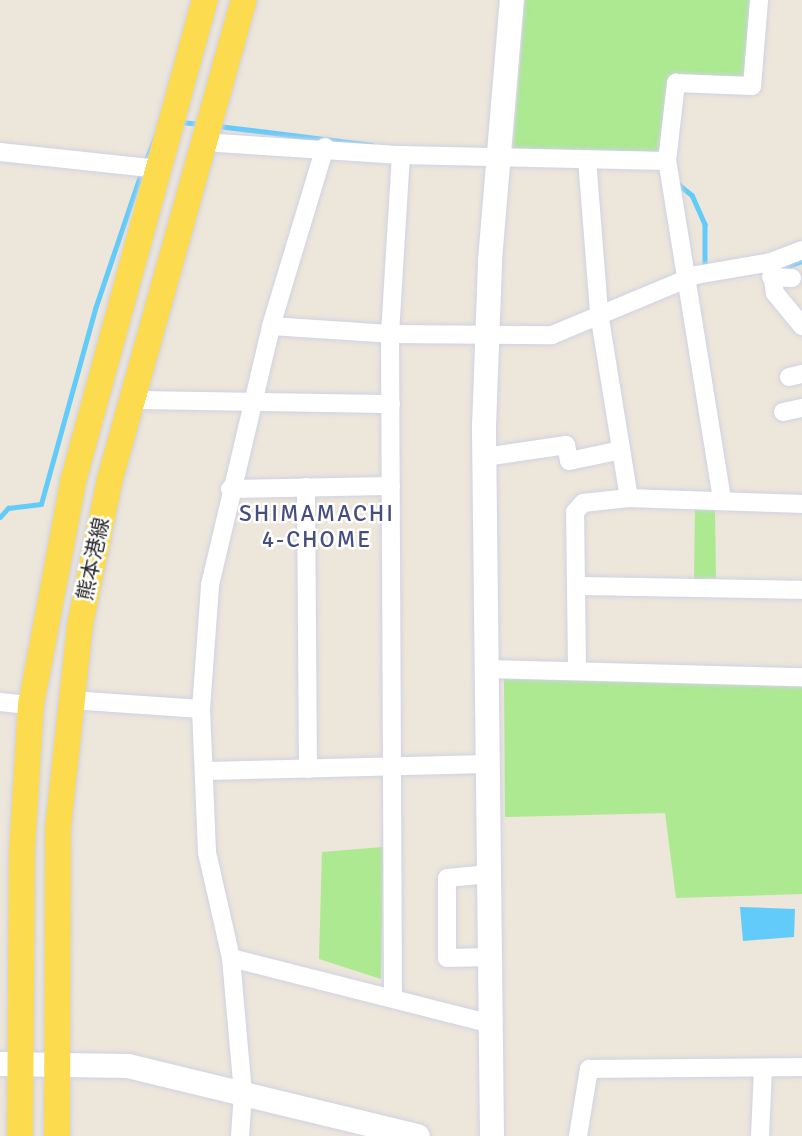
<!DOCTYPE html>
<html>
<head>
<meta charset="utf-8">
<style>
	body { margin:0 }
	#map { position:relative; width:802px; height:1136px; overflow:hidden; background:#ede6da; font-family:Signika,"Noto Sans JP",sans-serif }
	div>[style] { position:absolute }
	.green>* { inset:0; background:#ace991 }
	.water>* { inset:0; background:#63cbf9 }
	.stream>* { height:4.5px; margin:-2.25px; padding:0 2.25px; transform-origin:2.25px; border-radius:2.25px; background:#63cbf9 }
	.roads { filter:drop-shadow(0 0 2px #cfd2e4) drop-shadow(0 0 2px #cfd2e4) }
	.street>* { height:18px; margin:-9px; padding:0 9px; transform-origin:9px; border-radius:9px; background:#fff }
	.secondary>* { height:24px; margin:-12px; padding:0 12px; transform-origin:12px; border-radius:12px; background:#fff }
	.primary>* { height:26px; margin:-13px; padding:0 13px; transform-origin:13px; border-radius:13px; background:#fddb4f }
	span { translate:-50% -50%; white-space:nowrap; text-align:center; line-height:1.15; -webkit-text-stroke:5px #fff; paint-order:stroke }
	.street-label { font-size:21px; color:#2a2a2a }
	.neighbourhood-label { font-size:23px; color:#464e7e; letter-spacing:2px }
</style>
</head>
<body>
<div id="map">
	<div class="green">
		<i style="clip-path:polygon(525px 0,755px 0,749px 83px,668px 78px,660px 152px,513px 148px)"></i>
		<i style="clip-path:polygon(695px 509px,715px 509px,716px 578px,694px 579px)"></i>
		<i style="clip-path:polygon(504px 679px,802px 687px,802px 894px,676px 898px,665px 813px,505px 817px)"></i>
		<i style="clip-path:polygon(383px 847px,381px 979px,319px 959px,322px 852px)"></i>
	</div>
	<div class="water">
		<i style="clip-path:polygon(740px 907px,795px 909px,794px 937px,743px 941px)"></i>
	</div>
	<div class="stream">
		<i style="left:181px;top:122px;width:19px;rotate:6deg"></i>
		<i style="left:218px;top:126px;width:155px;rotate:7deg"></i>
		<i style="left:145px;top:162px;width:44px;rotate:-67.5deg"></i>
		<i style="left:677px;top:183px;width:19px;rotate:39deg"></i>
		<i style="left:692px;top:195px;width:32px;rotate:66deg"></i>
		<i style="left:705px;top:224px;width:44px;rotate:90deg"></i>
		<i style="left:776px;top:270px;width:28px;rotate:-19deg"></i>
		<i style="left:0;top:517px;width:12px;rotate:-48deg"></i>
		<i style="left:8px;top:508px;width:33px;rotate:-7deg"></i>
		<i style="left:41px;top:504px;width:202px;rotate:-74.5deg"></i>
		<i style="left:95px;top:309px;width:144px;rotate:-71.3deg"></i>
	</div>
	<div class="roads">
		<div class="street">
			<i style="left:203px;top:142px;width:198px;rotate:3.8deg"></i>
			<i style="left:401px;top:155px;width:266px;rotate:1.3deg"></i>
			<i style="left:0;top:152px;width:160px;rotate:6.1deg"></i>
			<i style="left:587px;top:159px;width:154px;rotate:85.5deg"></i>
			<i style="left:599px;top:313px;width:187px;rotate:80.8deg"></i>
			<i style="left:771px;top:262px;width:31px;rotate:83deg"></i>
			<i style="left:775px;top:293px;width:43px;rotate:50.7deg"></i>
			<i style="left:771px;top:277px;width:21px;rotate:3deg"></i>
			<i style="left:271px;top:326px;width:119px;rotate:3.8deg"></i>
			<i style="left:390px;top:334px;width:162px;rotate:0.4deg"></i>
			<i style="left:552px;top:335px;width:156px;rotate:-22.6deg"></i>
			<i style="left:696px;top:275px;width:76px;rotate:-9.8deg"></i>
			<i style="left:771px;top:262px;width:33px;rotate:-21deg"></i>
			<i style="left:789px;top:377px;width:13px;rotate:-13deg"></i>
			<i style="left:133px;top:400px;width:258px;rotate:0.9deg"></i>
			<i style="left:783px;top:412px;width:19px;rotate:-12deg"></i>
			<i style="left:485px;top:457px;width:82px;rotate:-8.4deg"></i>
			<i style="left:566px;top:445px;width:16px;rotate:79deg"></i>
			<i style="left:569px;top:461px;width:53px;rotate:-11.9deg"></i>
			<i style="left:306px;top:487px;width:282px;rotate:89.6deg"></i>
			<i style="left:230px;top:489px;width:161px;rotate:-1.1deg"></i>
			<i style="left:722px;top:499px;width:342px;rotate:-99.2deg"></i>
			<i style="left:667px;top:161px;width:79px;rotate:-83.4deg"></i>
			<i style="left:676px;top:83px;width:76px;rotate:2.3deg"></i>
			<i style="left:752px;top:86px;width:86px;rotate:-85.3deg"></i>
			<i style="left:576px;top:586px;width:226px;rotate:1deg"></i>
			<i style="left:487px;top:669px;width:315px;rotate:1.5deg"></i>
			<i style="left:577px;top:669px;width:157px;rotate:-90.7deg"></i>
			<i style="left:575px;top:512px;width:12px;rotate:-48deg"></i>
			<i style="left:583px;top:503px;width:46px;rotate:-6.2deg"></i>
			<i style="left:629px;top:498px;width:173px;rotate:2deg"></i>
			<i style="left:71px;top:700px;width:130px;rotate:4deg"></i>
			<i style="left:0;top:702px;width:31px;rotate:6deg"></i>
			<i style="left:205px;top:771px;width:283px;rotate:-1.4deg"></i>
			<i style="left:489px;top:874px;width:42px;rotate:174.6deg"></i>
			<i style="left:447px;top:878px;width:80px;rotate:90deg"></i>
			<i style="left:447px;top:958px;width:44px;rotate:-1.3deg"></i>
			<i style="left:231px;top:958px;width:269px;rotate:14.2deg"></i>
			<i style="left:393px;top:996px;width:662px;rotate:-90.26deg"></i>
			<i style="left:390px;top:334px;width:179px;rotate:-86.5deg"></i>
			<i style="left:240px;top:1136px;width:43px;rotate:-86deg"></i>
			<i style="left:243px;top:1093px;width:136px;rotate:-95.1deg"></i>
			<i style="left:231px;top:958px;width:109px;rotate:-102.8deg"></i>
			<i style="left:207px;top:852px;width:143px;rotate:-92.4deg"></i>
			<i style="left:201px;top:709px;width:124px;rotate:-85.8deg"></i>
			<i style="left:210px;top:585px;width:266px;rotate:-76.7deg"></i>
			<i style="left:271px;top:326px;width:187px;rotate:-73.2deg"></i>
			<i style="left:578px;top:1136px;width:68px;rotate:-80.7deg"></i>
			<i style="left:589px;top:1069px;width:213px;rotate:-0.5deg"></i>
			<i style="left:760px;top:1136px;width:66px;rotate:-87.4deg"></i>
		</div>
		<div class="secondary">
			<i style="left:0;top:1064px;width:128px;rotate:0.9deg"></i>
			<i style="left:128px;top:1066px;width:298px;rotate:13.6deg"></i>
			<i style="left:492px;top:1136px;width:709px;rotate:-90.65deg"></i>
			<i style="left:484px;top:427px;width:167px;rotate:-87.9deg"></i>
			<i style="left:490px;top:260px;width:261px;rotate:-85.2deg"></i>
		</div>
		<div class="primary">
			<i style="left:20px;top:1136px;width:285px;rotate:-89.6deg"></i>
			<i style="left:22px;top:851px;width:146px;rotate:-86.5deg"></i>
			<i style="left:31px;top:705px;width:231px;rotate:-79.3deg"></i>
			<i style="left:74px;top:478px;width:496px;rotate:-74.7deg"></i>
			<i style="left:57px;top:1136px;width:308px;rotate:-89.8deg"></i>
			<i style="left:58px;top:828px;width:204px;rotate:-83.8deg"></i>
			<i style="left:80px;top:625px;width:149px;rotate:-78.4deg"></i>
			<i style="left:110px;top:479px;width:497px;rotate:-74.4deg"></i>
		</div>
	</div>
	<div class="street-label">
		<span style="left:93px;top:559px;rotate:-78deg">熊本港線</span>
	</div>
	<div class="neighbourhood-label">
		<span style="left:317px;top:527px">SHIMAMACHI<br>4-CHOME</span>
	</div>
</div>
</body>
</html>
